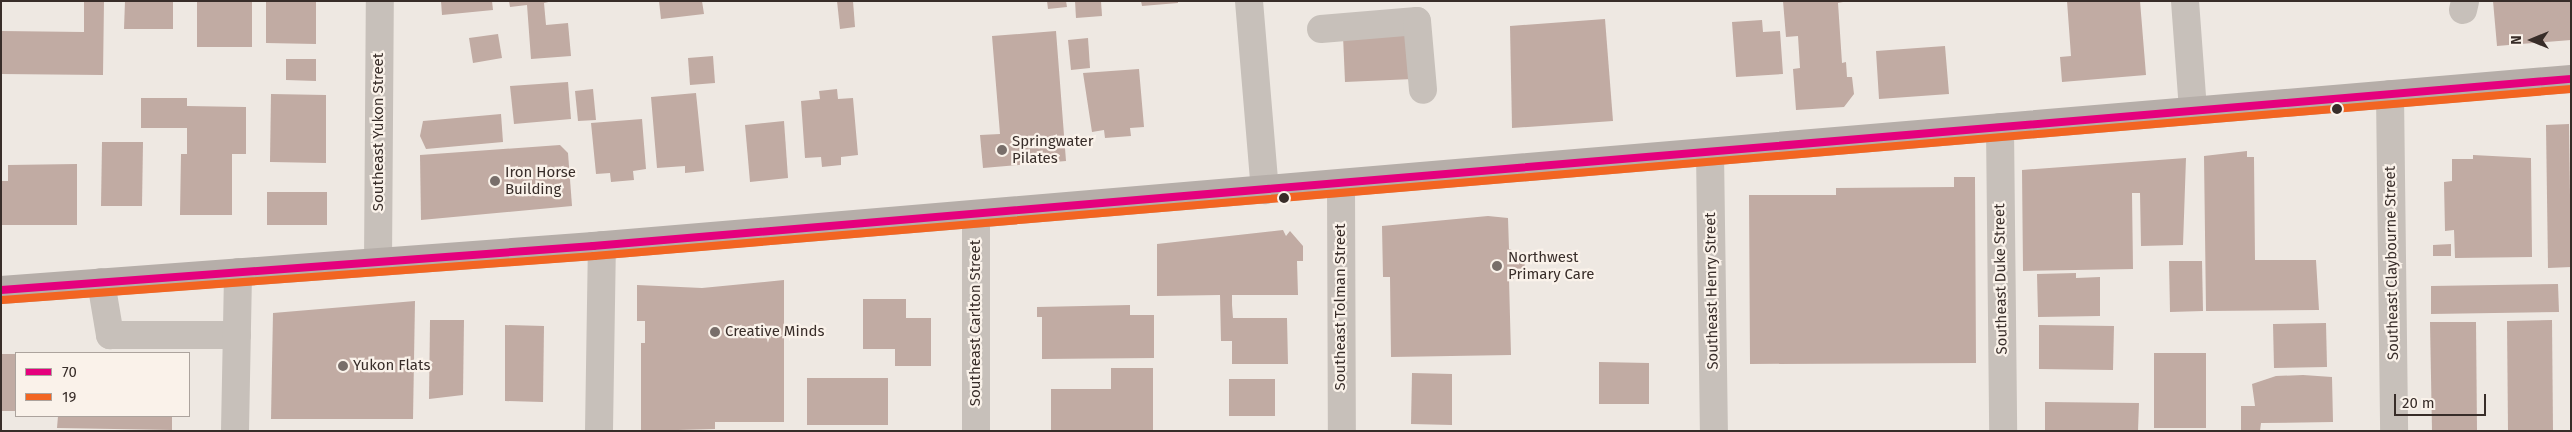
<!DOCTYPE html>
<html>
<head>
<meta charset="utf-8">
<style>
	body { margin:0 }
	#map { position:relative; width:2572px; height:432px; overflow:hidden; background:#eee8e2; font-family:"Fira Sans",sans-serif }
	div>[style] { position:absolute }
	.building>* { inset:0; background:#c1aba3 }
	.minor>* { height:28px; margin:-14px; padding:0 14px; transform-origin:14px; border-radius:14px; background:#c7c0ba }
	.major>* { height:28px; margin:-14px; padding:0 14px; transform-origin:14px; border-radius:14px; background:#b6aea9 }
	.bus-1>* { height:8px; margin:-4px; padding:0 4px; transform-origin:4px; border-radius:4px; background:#e5007d }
	.bus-2>* { height:8px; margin:-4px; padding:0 4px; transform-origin:4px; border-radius:4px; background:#f26522 }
	.dots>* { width:14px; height:14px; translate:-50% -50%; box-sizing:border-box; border:2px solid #faf2ea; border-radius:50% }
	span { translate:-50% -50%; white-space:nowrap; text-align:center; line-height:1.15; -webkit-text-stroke:4.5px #faf2ea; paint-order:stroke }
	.street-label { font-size:15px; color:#382d29 }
	.poi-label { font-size:15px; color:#382d29 }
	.left { translate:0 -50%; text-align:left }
	.frame { position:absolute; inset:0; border:2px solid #382d29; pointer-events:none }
	.legend { position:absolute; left:15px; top:352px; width:175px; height:65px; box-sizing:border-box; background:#faf2ea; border:1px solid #aca39d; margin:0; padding:6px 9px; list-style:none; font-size:15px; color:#382d29 }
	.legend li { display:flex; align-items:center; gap:10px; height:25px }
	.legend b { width:25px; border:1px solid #aca39d }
	.north { position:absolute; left:2507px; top:15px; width:50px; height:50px; -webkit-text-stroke:4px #faf2ea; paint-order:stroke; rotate:270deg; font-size:14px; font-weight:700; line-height:20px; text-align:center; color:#382d29 }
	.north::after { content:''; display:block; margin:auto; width:18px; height:22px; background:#382d29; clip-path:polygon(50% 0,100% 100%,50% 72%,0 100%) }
	.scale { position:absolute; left:2394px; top:394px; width:92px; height:22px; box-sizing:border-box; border:2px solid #382d29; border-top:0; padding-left:6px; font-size:15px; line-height:18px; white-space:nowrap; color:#382d29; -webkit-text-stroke:4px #faf2ea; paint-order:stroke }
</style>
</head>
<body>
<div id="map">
	<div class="building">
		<i style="clip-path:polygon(84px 1px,104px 1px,103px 75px,1px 74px,1px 31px,84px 32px)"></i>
		<i style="clip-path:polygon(125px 1px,173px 1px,173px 29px,124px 29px)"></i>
		<i style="clip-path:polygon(197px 1px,252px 1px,252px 47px,197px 47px)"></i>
		<i style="clip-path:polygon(266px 1px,316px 1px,316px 44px,266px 43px)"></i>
		<i style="clip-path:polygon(441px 1px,492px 1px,493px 10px,442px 15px)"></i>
		<i style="clip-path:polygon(509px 1px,553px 1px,544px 3px,546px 25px,568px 23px,571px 56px,531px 59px,527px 5px,510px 7px)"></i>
		<i style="clip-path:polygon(659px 1px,702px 1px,704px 14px,661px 19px)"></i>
		<i style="clip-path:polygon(837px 1px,853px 1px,855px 27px,840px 29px)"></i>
		<i style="clip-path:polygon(1047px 1px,1066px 1px,1067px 7px,1048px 9px)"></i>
		<i style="clip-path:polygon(1075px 1px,1101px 1px,1102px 16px,1076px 18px)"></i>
		<i style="clip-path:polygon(1141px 1px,1178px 1px,1178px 3px,1142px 6px)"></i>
		<i style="clip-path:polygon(1783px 1px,1848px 1px,1838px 3px,1842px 63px,1846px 62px,1847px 77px,1852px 77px,1854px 94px,1844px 107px,1796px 110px,1793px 69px,1800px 68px,1798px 36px,1786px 37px)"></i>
		<i style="clip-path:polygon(2067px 1px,2140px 1px,2146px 75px,2062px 82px,2060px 57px,2071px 56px)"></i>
		<i style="clip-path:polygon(2493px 1px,2571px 1px,2571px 40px,2497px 46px)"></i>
		<i style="clip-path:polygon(1605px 19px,1613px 121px,1512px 128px,1510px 26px)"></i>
		<i style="clip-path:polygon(1762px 20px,1763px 32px,1780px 31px,1783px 74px,1736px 77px,1732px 22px)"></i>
		<i style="clip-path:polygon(1056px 31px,1066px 161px,983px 168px,980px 135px,1000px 134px,992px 36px)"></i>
		<i style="clip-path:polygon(498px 34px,502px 58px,473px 63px,469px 38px)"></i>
		<i style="clip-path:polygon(1411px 34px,1413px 79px,1345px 82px,1343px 36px)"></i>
		<i style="clip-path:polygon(1088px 38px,1090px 68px,1071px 70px,1068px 40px)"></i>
		<i style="clip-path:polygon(1945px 46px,1949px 94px,1879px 99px,1876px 51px)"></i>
		<i style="clip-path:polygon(713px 56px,715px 83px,690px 85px,688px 58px)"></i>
		<i style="clip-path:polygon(286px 59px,316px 59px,316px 81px,286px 80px)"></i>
		<i style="clip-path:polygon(1139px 69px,1144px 127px,1130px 128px,1131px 136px,1105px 138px,1104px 130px,1092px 132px,1083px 73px)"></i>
		<i style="clip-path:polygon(568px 82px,571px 119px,514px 124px,510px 86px)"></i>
		<i style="clip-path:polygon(593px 89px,596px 120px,578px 121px,575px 91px)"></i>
		<i style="clip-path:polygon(837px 89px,838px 99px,853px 98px,858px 155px,841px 157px,841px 165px,822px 167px,821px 157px,805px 158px,801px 101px,820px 99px,819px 91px)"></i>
		<i style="clip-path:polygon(696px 93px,704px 171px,685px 173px,685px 166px,657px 168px,651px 97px)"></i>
		<i style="clip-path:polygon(271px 94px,326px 95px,326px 163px,270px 162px)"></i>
		<i style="clip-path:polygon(141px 98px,187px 98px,187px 106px,246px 107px,246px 154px,232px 154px,232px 215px,180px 215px,181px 154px,187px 154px,187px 128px,141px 128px)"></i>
		<i style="clip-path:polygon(501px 114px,503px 142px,426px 149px,420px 136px,423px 121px)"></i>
		<i style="clip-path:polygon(642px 119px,646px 169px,633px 171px,634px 180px,611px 182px,610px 173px,596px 174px,591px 123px)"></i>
		<i style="clip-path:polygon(784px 121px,788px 178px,750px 182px,745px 125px)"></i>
		<i style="clip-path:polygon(2569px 124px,2571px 267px,2548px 268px,2546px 125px)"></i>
		<i style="clip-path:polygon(102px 142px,143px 142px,142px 206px,101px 206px)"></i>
		<i style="clip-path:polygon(560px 145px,568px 153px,572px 206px,421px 220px,420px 155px)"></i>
		<i style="clip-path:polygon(2247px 151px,2247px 157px,2254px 157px,2255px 260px,2316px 260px,2319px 310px,2206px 311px,2204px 156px)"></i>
		<i style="clip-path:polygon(2473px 155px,2531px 158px,2532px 257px,2455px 258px,2454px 230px,2445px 231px,2444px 182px,2452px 181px,2452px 159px,2473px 159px)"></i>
		<i style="clip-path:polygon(2186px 158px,2183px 245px,2141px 246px,2140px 193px,2132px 193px,2133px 269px,2023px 271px,2022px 170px)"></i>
		<i style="clip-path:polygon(77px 164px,77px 225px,1px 225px,1px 181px,8px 181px,8px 165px)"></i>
		<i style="clip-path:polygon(1954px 177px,1975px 177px,1976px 363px,1750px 364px,1749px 195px,1836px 195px,1836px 188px,1954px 187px)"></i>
		<i style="clip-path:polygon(267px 192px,327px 192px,327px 225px,267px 225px)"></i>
		<i style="clip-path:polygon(1488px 216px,1508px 218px,1509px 249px,1524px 254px,1525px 272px,1514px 273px,1514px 279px,1509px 279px,1511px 355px,1391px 357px,1390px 277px,1383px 277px,1382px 226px)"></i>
		<i style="clip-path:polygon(1283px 230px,1286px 236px,1290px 231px,1303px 246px,1303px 261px,1297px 261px,1298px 295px,1232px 295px,1232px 305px,1233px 318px,1287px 318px,1288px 364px,1232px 364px,1232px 341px,1221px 341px,1220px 295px,1157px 296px,1157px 244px)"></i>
		<i style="clip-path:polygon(2451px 244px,2451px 256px,2433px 256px,2433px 245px)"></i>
		<i style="clip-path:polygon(2169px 261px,2202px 261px,2203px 311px,2170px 312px)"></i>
		<i style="clip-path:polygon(2076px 273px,2076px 278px,2100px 277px,2100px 316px,2038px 317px,2037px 274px)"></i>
		<i style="clip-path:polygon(784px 280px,784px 422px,715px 422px,715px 429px,641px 431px,641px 343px,645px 343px,645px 321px,637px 321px,637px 285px,702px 288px)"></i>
		<i style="clip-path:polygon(2558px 284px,2559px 312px,2431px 314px,2431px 286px)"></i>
		<i style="clip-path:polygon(863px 299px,906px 299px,906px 318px,931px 318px,931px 366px,895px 366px,895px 349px,863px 349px)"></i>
		<i style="clip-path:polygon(415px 301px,413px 419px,271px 419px,273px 313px)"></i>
		<i style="clip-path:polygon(1130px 305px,1130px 315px,1154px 315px,1154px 358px,1042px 359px,1042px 317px,1037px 317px,1037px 307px)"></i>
		<i style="clip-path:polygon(430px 320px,464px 320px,463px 395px,429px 399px)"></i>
		<i style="clip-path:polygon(2552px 320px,2553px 431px,2508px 431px,2507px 321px)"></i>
		<i style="clip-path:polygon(2430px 322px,2476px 322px,2477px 431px,2432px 431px)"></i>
		<i style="clip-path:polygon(2326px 323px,2327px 367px,2274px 368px,2273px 324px)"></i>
		<i style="clip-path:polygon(505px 325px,544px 326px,543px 402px,505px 401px)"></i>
		<i style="clip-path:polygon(2039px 325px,2114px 326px,2113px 370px,2039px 369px)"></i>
		<i style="clip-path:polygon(2154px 353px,2206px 353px,2206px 428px,2154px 428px)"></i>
		<i style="clip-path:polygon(1px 354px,16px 354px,16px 411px,1px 411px)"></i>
		<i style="clip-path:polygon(1599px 362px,1649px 363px,1649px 404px,1599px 404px)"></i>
		<i style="clip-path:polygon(1111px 368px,1153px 368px,1153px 431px,1051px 431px,1051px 389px,1111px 389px)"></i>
		<i style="clip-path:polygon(1412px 373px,1452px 374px,1452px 425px,1411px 424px)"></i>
		<i style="clip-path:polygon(2303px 375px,2332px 377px,2333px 422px,2261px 423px,2260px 431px,2241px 431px,2241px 406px,2255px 406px,2252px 384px,2276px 376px)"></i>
		<i style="clip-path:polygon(807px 378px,888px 378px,888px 425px,807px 425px)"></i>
		<i style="clip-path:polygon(1229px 379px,1275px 379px,1275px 416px,1229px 416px)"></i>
		<i style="clip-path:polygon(2045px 402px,2139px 403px,2138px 431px,2045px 431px)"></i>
		<i style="clip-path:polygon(58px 416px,172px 416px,172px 430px,57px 428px)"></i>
	</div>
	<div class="minor">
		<i style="left:1249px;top:1px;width:190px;rotate:85.2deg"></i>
		<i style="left:2185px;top:1px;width:110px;rotate:85.8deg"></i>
		<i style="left:2463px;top:10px;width:9px;rotate:-77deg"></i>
		<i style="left:1321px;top:29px;width:96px;rotate:-4.8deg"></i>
		<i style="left:1417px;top:21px;width:69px;rotate:85deg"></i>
		<i style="left:2390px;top:94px;width:337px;rotate:89.3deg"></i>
		<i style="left:2000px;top:127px;width:304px;rotate:89.4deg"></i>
		<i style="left:1710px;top:152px;width:279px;rotate:89.2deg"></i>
		<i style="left:1341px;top:184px;width:247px;rotate:89.8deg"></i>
		<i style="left:976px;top:214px;width:217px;rotate:90deg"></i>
		<i style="left:378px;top:262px;width:261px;rotate:-89.6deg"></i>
		<i style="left:101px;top:282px;width:54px;rotate:80.4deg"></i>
		<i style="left:110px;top:335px;width:127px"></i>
		<i style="left:235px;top:431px;width:159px;rotate:-88.9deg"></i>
		<i style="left:599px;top:431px;width:186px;rotate:-89.1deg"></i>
	</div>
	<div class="major">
		<i style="left:1px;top:290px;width:594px;rotate:-4.25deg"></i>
		<i style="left:593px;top:246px;width:1985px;rotate:-4.83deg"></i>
	</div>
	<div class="bus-1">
		<i style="left:1px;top:290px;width:594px;rotate:-4.25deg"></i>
		<i style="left:593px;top:246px;width:1985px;rotate:-4.83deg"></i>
	</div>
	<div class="bus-2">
		<i style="left:2px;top:300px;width:594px;rotate:-4.25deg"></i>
		<i style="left:594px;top:256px;width:1984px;rotate:-4.83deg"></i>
	</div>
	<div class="dots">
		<i style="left:2337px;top:109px;background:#382d29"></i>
		<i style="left:1002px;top:150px;background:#786e6a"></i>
		<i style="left:495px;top:181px;background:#786e6a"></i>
		<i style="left:1284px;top:198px;background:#382d29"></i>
		<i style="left:1497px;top:266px;background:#786e6a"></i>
		<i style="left:715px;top:332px;background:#786e6a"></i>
		<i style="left:343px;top:366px;background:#786e6a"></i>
	</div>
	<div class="street-label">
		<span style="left:379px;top:132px;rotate:-90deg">Southeast Yukon Street</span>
		<span style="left:2392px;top:263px;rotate:-91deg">Southeast Claybourne Street</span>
		<span style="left:2001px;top:279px;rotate:-91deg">Southeast Duke Street</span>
		<span style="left:1712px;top:291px;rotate:-91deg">Southeast Henry Street</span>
		<span style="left:1341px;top:307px;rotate:-90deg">Southeast Tolman Street</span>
		<span style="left:976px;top:323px;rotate:-90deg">Southeast Carlton Street</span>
	</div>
	<div class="poi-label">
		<span class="left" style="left:1012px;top:150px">Springwater<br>Pilates</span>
		<span class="left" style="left:505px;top:181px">Iron Horse<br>Building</span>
		<span class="left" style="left:1508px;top:266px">Northwest<br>Primary Care</span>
		<span class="left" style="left:725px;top:332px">Creative Minds</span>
		<span class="left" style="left:353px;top:366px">Yukon Flats</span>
	</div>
	<div class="frame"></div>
	<ul class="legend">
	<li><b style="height:6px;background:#e5007d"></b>70</li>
	<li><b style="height:6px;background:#f26522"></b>19</li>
	</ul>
	<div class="north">N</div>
	<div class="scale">20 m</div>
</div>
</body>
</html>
